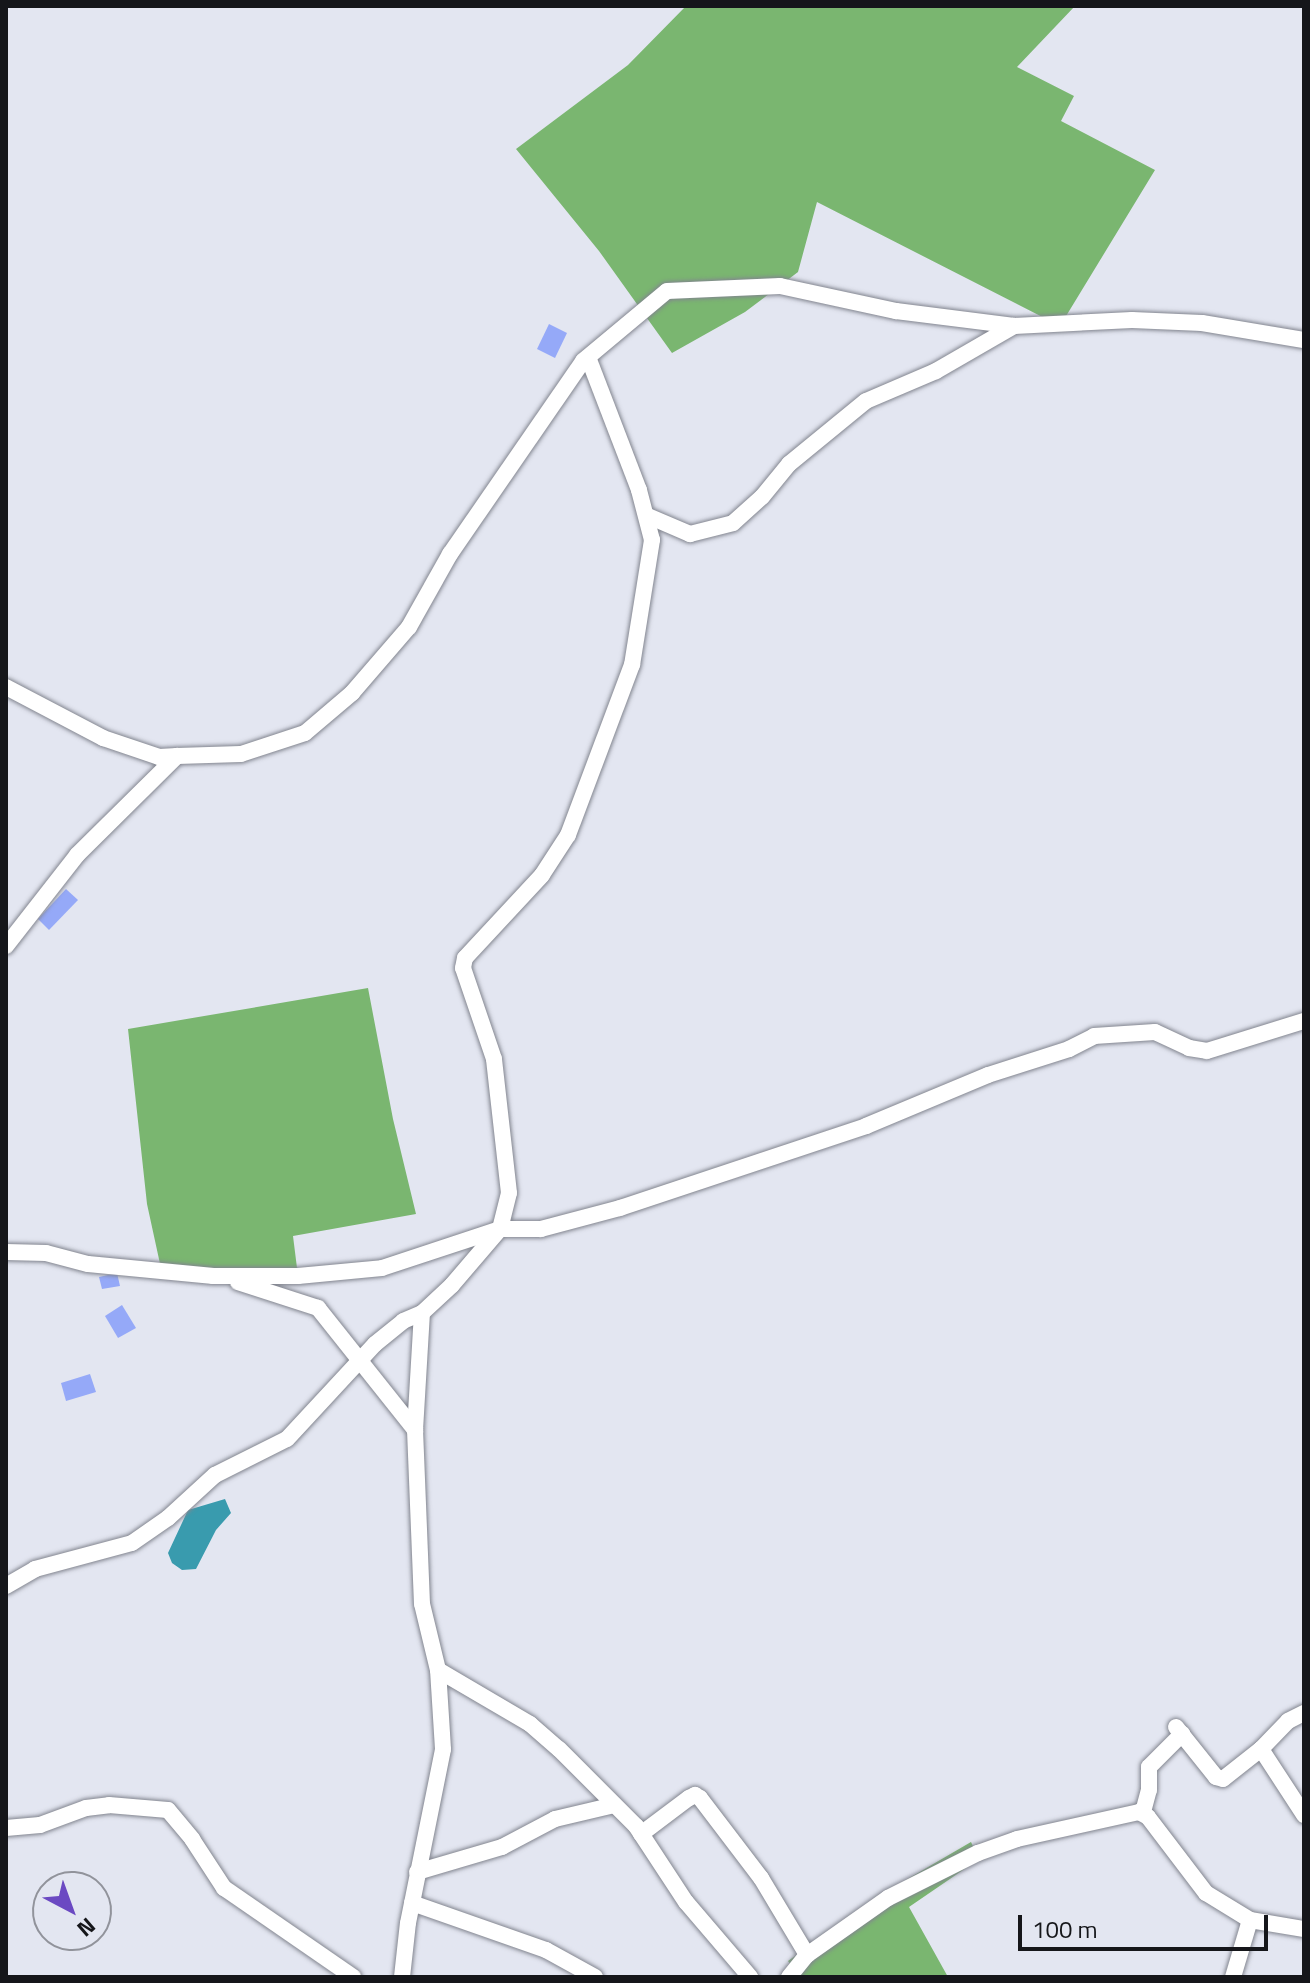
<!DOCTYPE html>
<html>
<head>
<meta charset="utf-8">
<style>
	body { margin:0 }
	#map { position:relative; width:1310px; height:1983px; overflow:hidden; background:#e3e6f1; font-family:"Titillium Web",sans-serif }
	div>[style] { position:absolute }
	.forest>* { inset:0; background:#7ab670 }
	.water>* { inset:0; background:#399bae }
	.building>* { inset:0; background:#95a9f8 }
	.roads { filter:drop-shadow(0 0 2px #82858f) drop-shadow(0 0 2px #82858f) }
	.street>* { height:16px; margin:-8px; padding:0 8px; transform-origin:8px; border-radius:8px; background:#fff }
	span { translate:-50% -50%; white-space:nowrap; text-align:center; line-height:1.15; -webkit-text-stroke:6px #e3e6f1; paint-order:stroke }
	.frame { position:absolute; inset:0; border:8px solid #15161a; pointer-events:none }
	.north { position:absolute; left:32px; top:1871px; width:80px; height:80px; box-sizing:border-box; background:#e3e6f1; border:2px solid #91939b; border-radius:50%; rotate:139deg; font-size:22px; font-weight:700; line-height:32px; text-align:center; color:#15161a }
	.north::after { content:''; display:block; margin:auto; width:28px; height:36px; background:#6b49c2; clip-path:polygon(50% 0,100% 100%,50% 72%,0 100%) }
	.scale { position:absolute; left:1018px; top:1915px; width:250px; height:36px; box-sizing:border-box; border:4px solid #15161a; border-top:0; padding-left:10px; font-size:24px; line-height:28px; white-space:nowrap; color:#15161a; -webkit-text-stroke:6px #e3e6f1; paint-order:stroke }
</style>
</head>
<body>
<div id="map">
	<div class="forest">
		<i style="clip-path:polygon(686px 6px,1075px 6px,1017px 67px,1074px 96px,1061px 121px,1155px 170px,1060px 326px,817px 202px,798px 272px,745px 312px,672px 353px,599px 251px,516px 149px,628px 65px)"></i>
		<i style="clip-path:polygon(368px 988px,393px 1119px,416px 1214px,293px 1236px,298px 1276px,162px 1273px,147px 1204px,128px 1029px)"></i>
		<i style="clip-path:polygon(971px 1842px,979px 1859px,909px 1907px,948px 1977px,800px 1977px,788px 1961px,887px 1891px)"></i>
	</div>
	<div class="water">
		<i style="clip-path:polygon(225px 1499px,231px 1513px,216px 1530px,196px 1569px,182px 1570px,172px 1563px,168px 1553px,188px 1510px)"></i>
	</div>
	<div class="building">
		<i style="clip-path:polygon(549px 324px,567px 333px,555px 358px,537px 349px)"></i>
		<i style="clip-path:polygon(66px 889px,78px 900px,49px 930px,38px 919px)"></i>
		<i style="clip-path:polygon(117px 1273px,120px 1286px,102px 1289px,99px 1277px)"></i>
		<i style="clip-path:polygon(122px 1305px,136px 1328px,118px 1338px,105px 1316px)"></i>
		<i style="clip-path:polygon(90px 1374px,96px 1392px,66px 1401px,61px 1383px)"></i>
	</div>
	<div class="roads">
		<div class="street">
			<i style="left:648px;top:516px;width:46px;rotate:23.2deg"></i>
			<i style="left:690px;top:534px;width:44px;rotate:-14.3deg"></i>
			<i style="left:733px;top:523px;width:39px;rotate:-42deg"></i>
			<i style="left:762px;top:497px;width:43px;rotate:-50.7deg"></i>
			<i style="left:789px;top:464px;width:99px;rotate:-39.3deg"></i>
			<i style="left:866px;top:401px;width:76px;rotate:-23.2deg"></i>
			<i style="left:936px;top:371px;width:90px;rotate:-30deg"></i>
			<i style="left:6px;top:687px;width:110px;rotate:27.7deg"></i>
			<i style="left:103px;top:738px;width:59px;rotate:18.7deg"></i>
			<i style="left:159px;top:757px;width:18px;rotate:-3deg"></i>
			<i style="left:6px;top:946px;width:115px;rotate:-52deg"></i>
			<i style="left:77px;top:855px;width:141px;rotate:-44.7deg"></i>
			<i style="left:177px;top:756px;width:64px;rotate:-1.8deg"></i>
			<i style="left:241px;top:754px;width:67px;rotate:-18.2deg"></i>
			<i style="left:305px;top:733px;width:62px;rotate:-40.4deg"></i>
			<i style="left:352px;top:693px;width:87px;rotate:-49.2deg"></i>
			<i style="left:409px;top:627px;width:84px;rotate:-60.7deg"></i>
			<i style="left:450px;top:554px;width:234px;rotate:-55.4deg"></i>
			<i style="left:583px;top:361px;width:109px;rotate:-39.8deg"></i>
			<i style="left:667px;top:291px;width:113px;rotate:-2.5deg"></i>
			<i style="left:780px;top:286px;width:119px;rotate:12.2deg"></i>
			<i style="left:896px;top:311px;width:119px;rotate:7.2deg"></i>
			<i style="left:1014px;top:326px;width:118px;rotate:-2.9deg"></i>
			<i style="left:1132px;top:320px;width:70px;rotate:2.5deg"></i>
			<i style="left:1202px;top:323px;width:103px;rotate:9.5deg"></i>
			<i style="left:6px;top:1252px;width:40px;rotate:1.4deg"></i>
			<i style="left:46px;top:1253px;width:43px;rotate:14.7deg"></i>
			<i style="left:88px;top:1264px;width:126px;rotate:5.5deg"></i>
			<i style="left:213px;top:1276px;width:85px"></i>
			<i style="left:298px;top:1276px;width:84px;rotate:-5.4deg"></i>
			<i style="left:382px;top:1268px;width:124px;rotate:-18.3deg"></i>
			<i style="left:500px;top:1229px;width:41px"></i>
			<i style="left:541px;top:1229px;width:82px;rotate:-14.9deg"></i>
			<i style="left:620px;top:1208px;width:259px;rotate:-18.4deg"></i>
			<i style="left:866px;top:1126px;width:132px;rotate:-22.7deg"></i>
			<i style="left:988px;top:1075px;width:85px;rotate:-17.8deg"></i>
			<i style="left:1069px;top:1049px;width:28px;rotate:-27deg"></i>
			<i style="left:1094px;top:1036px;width:61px;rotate:-3.8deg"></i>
			<i style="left:1155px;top:1032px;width:38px;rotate:25deg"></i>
			<i style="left:1189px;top:1048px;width:18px;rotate:9deg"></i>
			<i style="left:1207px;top:1051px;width:102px;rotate:-17.2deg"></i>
			<i style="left:238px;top:1282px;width:84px;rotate:18deg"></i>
			<i style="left:318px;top:1308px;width:156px;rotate:51.5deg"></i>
			<i style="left:6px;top:1586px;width:34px;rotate:-30deg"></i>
			<i style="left:35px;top:1569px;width:100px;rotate:-15deg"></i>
			<i style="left:132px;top:1543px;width:44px;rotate:-34.8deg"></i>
			<i style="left:168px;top:1518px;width:64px;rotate:-42.5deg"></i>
			<i style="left:215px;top:1475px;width:80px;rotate:-26.6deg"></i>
			<i style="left:287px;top:1439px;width:129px;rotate:-47.2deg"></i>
			<i style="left:375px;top:1344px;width:36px;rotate:-39deg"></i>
			<i style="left:403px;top:1321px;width:21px;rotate:-23deg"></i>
			<i style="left:438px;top:1670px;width:107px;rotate:30.4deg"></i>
			<i style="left:530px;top:1724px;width:38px;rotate:41deg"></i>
			<i style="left:559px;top:1749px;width:109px;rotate:45deg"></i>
			<i style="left:636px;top:1826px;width:91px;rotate:56.7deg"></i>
			<i style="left:686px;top:1902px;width:99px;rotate:49.5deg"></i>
			<i style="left:1176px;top:1727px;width:64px;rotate:51.3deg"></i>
			<i style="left:1216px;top:1777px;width:7px;rotate:16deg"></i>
			<i style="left:1223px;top:1779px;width:48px;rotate:-38.3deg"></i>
			<i style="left:1261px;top:1749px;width:39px;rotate:-46deg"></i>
			<i style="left:1288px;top:1721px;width:18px;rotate:-27deg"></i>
			<i style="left:1261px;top:1749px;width:79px;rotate:56.9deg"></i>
			<i style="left:1143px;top:1812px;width:23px;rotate:-75deg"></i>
			<i style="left:1149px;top:1790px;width:23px;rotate:-90deg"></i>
			<i style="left:1149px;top:1767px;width:47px;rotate:-45deg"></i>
			<i style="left:6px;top:1828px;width:34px;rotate:-5deg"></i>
			<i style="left:40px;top:1825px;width:49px;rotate:-20.3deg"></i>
			<i style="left:86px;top:1808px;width:23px;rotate:-7deg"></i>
			<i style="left:109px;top:1805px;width:59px;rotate:4.8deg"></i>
			<i style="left:168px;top:1810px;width:38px;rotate:50deg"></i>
			<i style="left:192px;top:1839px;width:59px;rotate:56.9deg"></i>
			<i style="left:224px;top:1888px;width:157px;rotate:34.6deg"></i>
			<i style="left:641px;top:1834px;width:60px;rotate:-36.9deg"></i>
			<i style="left:689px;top:1798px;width:7px;rotate:-27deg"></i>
			<i style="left:695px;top:1795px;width:6px;rotate:31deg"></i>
			<i style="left:700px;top:1798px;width:101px;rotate:52.7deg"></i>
			<i style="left:761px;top:1878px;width:90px;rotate:59.1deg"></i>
			<i style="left:417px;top:1872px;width:89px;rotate:-16.4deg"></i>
			<i style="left:502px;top:1847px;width:60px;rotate:-27.8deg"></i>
			<i style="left:555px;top:1819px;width:61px;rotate:-13.3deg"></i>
			<i style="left:412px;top:1903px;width:142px;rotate:19.3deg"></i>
			<i style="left:546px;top:1950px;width:56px;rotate:28.9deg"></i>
			<i style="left:402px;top:1977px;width:54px;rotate:-83.7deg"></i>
			<i style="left:408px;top:1923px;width:177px;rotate:-78.6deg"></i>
			<i style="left:443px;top:1749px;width:79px;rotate:-93.6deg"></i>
			<i style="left:438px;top:1670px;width:68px;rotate:-103.6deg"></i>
			<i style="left:422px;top:1604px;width:174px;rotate:-92.3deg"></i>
			<i style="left:415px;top:1430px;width:117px;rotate:-86.6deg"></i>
			<i style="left:422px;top:1313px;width:41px;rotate:-43deg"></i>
			<i style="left:452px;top:1285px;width:74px;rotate:-49.4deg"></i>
			<i style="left:500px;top:1229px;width:37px;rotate:-76deg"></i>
			<i style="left:509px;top:1193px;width:135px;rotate:-96.4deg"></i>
			<i style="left:494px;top:1059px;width:96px;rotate:-108.8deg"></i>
			<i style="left:463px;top:968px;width:10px;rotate:-79deg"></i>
			<i style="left:465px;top:958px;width:113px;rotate:-47.1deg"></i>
			<i style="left:542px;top:875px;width:48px;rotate:-57deg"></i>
			<i style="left:568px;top:835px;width:182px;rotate:-69.4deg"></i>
			<i style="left:632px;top:665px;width:127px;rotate:-80.9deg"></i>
			<i style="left:652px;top:540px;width:52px;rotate:-104.6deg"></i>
			<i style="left:639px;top:490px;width:142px;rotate:-111deg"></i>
			<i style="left:789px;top:1977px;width:28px;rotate:-51deg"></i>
			<i style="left:807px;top:1955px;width:99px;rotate:-35.1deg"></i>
			<i style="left:888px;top:1898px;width:101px;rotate:-26.6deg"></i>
			<i style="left:978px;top:1853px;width:41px;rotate:-19.7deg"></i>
			<i style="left:1017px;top:1839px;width:125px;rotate:-12.5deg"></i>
			<i style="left:1139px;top:1812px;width:10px;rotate:29deg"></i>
			<i style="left:1148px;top:1817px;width:96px;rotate:52.7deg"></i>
			<i style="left:1206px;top:1893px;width:52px;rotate:31.5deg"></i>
			<i style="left:1250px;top:1920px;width:55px;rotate:9.5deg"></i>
			<i style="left:1233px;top:1977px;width:59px;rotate:-73.4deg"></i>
		</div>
	</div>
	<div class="frame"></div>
	<div class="north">N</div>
	<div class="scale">100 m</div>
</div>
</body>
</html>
